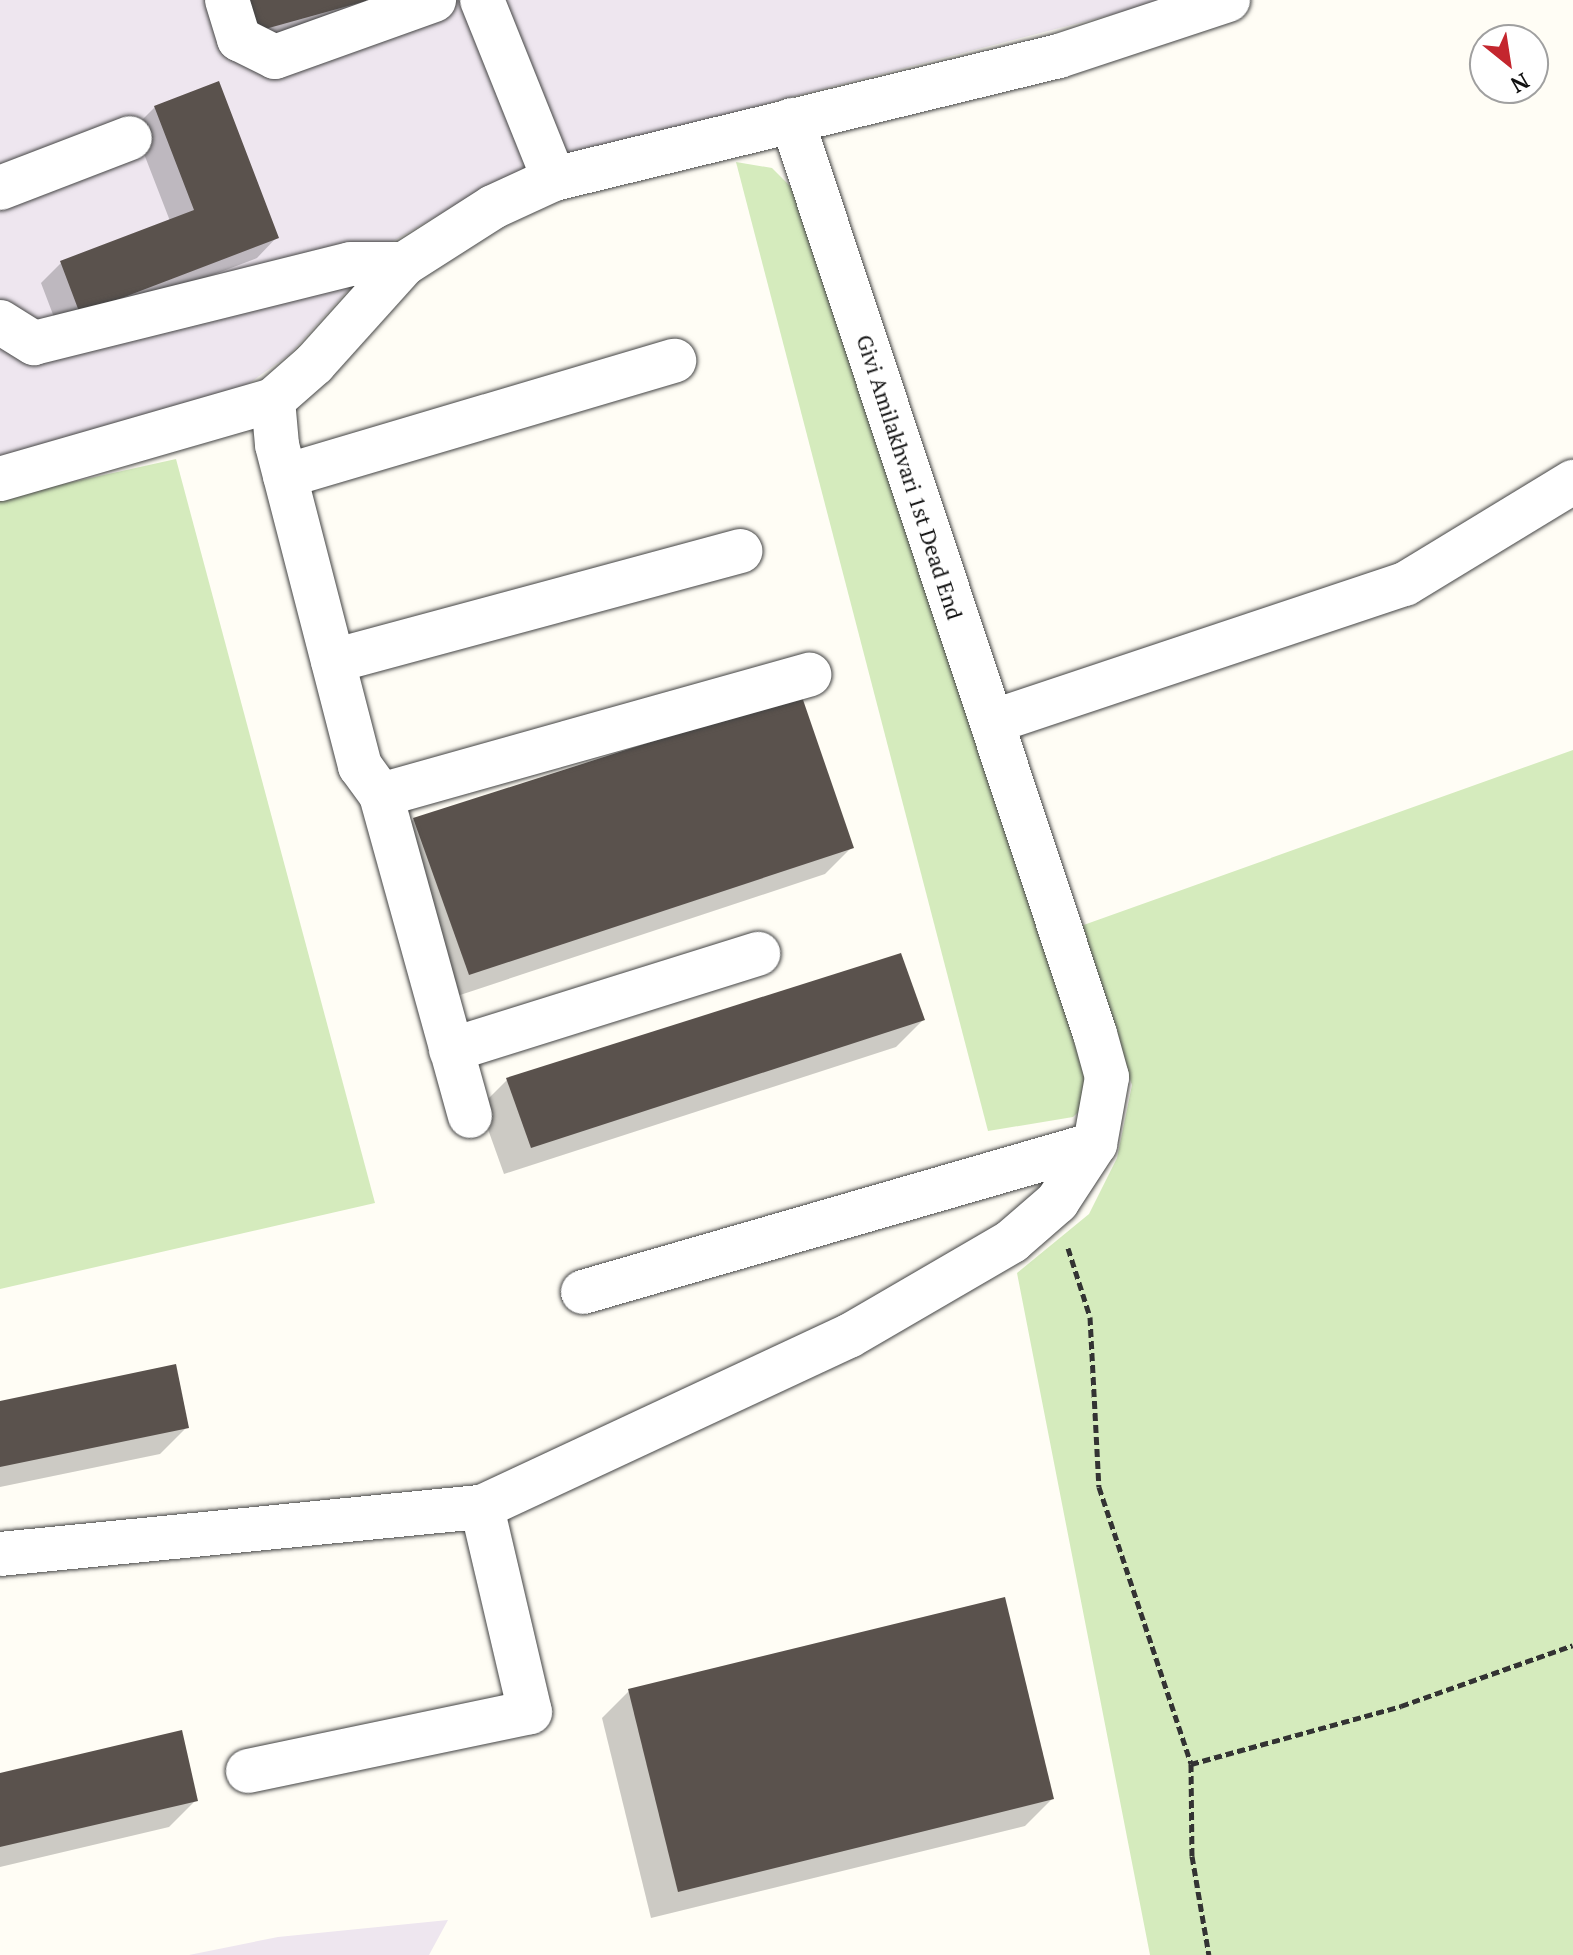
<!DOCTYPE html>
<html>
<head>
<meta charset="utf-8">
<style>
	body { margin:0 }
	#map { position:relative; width:1573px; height:1955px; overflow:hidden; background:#fffdf5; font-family:"PT Serif",serif }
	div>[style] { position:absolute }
	.industrial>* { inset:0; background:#eee6ef }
	.green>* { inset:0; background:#d5ebbd }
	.shadow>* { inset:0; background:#0003 }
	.building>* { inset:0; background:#5a524d }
	.path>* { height:5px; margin-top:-2.5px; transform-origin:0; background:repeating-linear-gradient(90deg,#333 0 8px,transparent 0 12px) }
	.roads { filter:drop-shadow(0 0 2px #444) drop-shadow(0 0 2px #444) }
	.minor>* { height:44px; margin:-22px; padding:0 22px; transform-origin:22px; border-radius:22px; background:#fff }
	span { translate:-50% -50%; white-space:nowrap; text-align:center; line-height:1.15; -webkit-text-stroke:8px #fff; paint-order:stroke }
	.street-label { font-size:22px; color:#111 }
	.north { position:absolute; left:1469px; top:24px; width:80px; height:80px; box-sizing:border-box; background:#fff; border:2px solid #a0a0a0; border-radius:50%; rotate:150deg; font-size:22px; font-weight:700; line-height:32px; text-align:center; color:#111 }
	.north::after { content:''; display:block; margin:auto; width:28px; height:36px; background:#c4262e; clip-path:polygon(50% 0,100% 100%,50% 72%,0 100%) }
</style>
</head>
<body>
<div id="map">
	<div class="industrial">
		<i style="clip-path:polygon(0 0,1169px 0,784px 99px,497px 181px,392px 242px,290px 354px,244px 387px,0 477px)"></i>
		<i style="clip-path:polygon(448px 1920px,429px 1955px,189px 1955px,278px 1937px)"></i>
	</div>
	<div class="green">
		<i style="clip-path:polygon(736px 162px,772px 168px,797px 193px,1093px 1066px,1089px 1102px,1073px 1117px,988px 1131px)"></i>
		<i style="clip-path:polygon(176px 459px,375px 1203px,0 1289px,0 498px)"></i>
		<i style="clip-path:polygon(1573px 750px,1573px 1955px,1150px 1955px,1017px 1273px,1089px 1214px,1117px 1158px,1132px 1085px,1078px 927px)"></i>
	</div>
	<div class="shadow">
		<i style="clip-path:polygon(215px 0,418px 0,231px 57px)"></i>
		<i style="clip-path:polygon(155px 107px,277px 237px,257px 258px,60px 333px,41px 283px,61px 263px,170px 221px,134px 128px)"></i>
		<i style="clip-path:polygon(414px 819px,852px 847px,825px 874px,442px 1001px,387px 846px)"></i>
		<i style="clip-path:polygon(923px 1020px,896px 1047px,504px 1174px,480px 1107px,507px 1080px)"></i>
		<i style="clip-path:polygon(0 1403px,187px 1427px,160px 1454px,0 1487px)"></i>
		<i style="clip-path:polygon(629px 1691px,1052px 1799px,1025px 1826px,651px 1918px,602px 1718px)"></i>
		<i style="clip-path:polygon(0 1775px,196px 1800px,169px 1827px,0 1867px)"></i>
	</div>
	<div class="building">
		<i style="clip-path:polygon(249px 0,366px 0,366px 1px,258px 31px)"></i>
		<i style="clip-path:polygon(219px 81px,279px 238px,80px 314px,60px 261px,194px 210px,154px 106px)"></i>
		<i style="clip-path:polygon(801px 694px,854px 848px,469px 975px,413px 818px)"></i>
		<i style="clip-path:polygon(901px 953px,925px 1020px,531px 1148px,506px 1078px)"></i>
		<i style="clip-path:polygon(176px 1364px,189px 1428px,0 1467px,0 1401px)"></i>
		<i style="clip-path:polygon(1005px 1597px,1054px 1799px,678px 1892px,628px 1689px)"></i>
		<i style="clip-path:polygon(182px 1730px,198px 1801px,0 1847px,0 1773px)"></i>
	</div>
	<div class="path">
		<i style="left:1068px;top:1248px;width:72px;rotate:72.3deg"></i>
		<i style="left:1090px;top:1317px;width:170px;rotate:87deg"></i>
		<i style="left:1099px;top:1487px;width:292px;rotate:71.6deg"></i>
		<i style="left:1191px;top:1764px;width:92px;rotate:89.4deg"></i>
		<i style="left:1192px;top:1856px;width:100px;rotate:80.3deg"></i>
		<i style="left:1191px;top:1764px;width:218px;rotate:-15.4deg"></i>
		<i style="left:1401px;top:1706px;width:182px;rotate:-19.5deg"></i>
	</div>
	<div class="roads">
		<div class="minor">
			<i style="left:227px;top:0;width:41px;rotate:72.9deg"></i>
			<i style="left:239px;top:39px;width:40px;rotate:26.6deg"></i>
			<i style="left:275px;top:57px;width:169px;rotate:-19.7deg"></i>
			<i style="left:482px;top:0;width:193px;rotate:68.1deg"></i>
			<i style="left:0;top:188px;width:139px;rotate:-21deg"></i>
			<i style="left:0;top:322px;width:40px;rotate:32deg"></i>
			<i style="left:34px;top:343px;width:327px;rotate:-14deg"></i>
			<i style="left:351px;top:264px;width:53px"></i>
			<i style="left:273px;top:400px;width:45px;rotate:84.9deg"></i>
			<i style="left:277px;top:445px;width:332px;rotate:75.5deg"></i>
			<i style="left:360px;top:766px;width:36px;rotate:54deg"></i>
			<i style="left:381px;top:795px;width:445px;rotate:-15.7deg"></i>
			<i style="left:285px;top:476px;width:406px;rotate:-16.5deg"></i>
			<i style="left:0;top:479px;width:284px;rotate:-16.1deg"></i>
			<i style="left:273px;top:400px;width:55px;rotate:-41.3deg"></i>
			<i style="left:314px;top:364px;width:135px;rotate:-48deg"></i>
			<i style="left:404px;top:264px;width:106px;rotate:-32.6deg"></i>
			<i style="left:493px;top:207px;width:67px;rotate:-24.7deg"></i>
			<i style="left:554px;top:179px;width:520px;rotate:-13.69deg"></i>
			<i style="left:1059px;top:56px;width:178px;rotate:-18.3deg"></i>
			<i style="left:333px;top:661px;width:422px;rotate:-15.1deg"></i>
			<i style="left:992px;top:722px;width:435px;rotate:-18.5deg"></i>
			<i style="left:1405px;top:584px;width:197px;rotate:-31.3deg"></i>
			<i style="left:381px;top:795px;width:333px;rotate:74.5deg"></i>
			<i style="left:451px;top:1050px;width:322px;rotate:-17.4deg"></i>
			<i style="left:583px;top:1292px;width:533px;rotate:-16.12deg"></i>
			<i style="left:0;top:1554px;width:484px;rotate:-5.6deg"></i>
			<i style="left:248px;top:1771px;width:288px;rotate:-11.8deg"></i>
			<i style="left:530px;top:1712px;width:211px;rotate:-103.2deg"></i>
			<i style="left:482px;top:1507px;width:405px;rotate:-25deg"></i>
			<i style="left:849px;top:1336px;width:189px;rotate:-30.2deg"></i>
			<i style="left:1012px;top:1241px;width:60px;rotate:-40.9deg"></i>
			<i style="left:1057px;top:1202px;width:69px;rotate:-56.8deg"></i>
			<i style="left:1095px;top:1144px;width:68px;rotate:-79.8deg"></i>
			<i style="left:1107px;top:1077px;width:45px;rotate:-105.6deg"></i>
			<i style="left:1095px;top:1034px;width:963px;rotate:-108.34deg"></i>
		</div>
	</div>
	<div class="street-label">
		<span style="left:910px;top:477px;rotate:72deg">Givi Amilakhvari 1st Dead End</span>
	</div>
	<div class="north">N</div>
</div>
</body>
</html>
